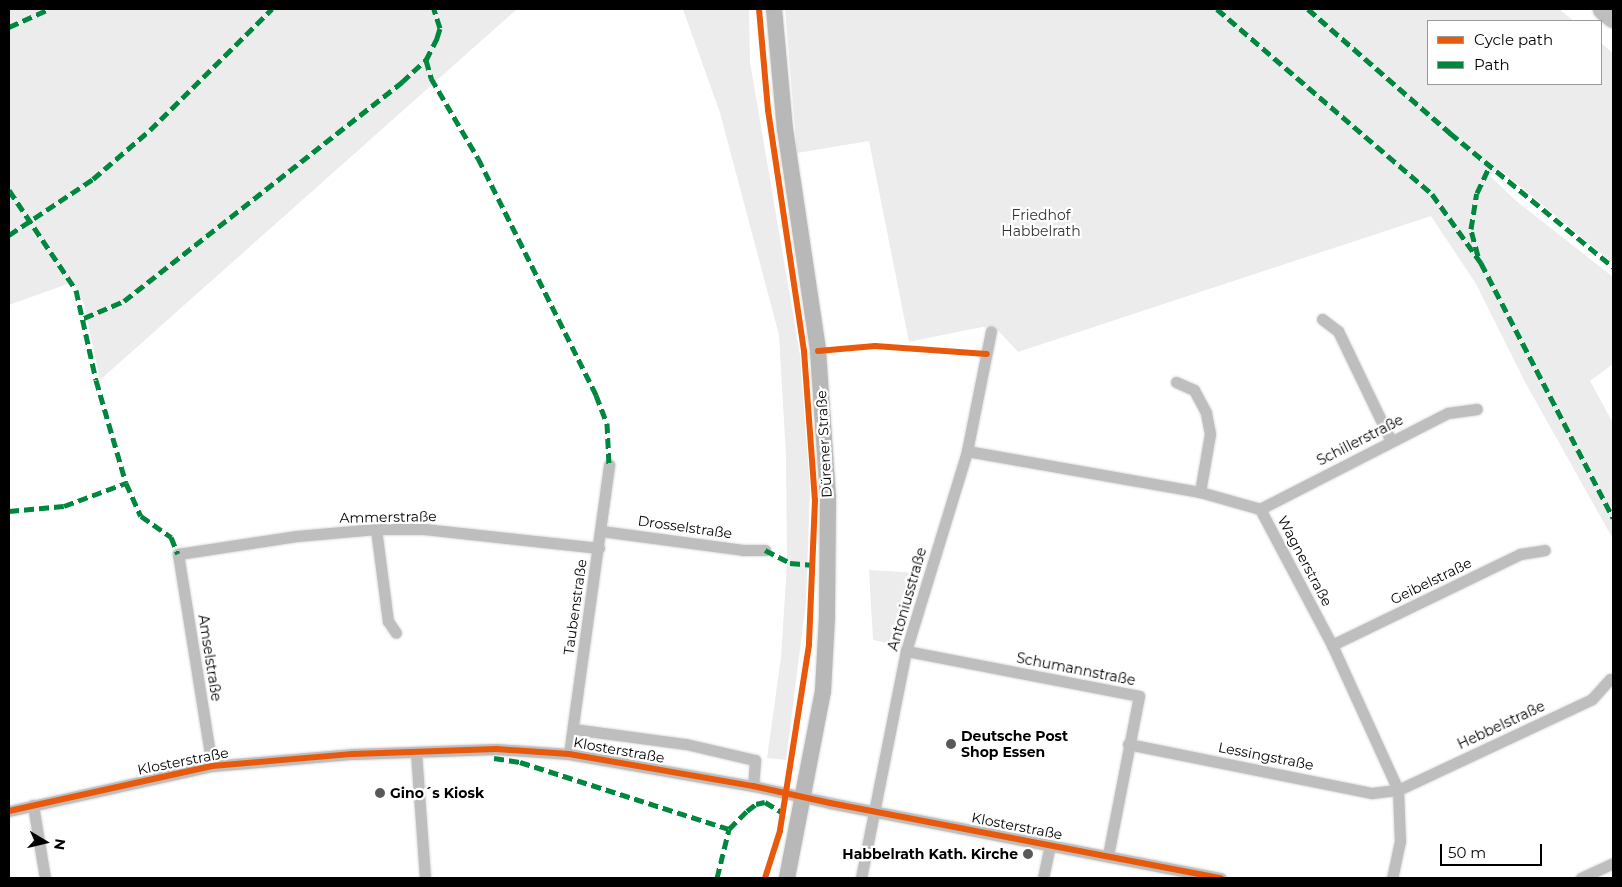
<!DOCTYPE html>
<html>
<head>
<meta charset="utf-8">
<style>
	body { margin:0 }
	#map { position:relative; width:1622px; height:887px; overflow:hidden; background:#fff; font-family:Montserrat,sans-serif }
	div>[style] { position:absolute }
	.green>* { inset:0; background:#ececec }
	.roads { filter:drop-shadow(0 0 1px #dbdbdb) drop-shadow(0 0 1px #dbdbdb) }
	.minor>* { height:11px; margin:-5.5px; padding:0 5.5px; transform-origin:5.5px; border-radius:5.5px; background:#bebebe }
	.secondary>* { height:16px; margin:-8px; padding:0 8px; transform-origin:8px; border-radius:8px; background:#b8b8b8 }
	.motorway>* { height:21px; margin:-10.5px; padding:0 10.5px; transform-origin:10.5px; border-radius:10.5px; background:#bebebe }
	.quiet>* { height:5px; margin-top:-2.5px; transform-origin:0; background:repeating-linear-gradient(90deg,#00873e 0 10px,transparent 0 15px) }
	.cycleway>* { height:6px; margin:-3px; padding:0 3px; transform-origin:3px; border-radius:3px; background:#e8590c }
	.dots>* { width:14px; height:14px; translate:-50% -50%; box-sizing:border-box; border:2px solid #fff; border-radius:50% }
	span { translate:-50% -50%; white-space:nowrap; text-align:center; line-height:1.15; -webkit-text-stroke:4.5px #fff; paint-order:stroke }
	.park-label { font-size:14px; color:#333 }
	.street-label { font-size:14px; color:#000 }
	.poi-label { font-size:14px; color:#000; font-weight:700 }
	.left { translate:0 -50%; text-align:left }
	.right { translate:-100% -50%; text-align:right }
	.frame { position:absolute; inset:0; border:10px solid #000; pointer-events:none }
	.legend { position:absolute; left:1427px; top:20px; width:175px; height:65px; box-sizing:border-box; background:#fff; border:1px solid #999; margin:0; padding:6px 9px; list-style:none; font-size:15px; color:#000 }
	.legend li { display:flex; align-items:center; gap:10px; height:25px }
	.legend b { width:25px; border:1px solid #999 }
	.north { position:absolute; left:20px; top:817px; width:50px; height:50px; -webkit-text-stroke:4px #fff; paint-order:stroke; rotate:99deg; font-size:14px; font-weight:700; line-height:20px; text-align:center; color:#000 }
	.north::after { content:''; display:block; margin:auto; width:18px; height:22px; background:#000; clip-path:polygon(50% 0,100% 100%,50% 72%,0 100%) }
	.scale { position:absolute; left:1440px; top:844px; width:102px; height:22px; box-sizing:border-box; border:2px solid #000; border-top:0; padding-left:6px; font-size:15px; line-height:18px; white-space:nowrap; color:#000; -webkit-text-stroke:4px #fff; paint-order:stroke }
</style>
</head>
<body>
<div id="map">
	<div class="green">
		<i style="clip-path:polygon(9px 9px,517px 9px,100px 380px,84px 304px,73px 282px,9px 305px)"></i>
		<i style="clip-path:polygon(683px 9px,749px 9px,750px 62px,800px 355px,810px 488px,806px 602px,786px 760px,767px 758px,781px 657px,787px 564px,786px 456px,779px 335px,720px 113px)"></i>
		<i style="clip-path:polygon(785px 9px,1559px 9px,1574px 21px,1428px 21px,1428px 84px,1601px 84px,1601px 43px,1613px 53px,1613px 263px,1499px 169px,1489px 175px,1515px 200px,1613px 277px,1613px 364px,1590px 381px,1613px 423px,1613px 539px,1525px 382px,1476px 284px,1431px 216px,1018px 352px,996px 328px,982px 327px,909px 342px,869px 141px,797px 153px)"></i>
		<i style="clip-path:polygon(869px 570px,919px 573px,892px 644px,873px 640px)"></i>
	</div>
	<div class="roads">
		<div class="minor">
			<i style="left:1322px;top:319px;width:20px;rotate:37deg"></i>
			<i style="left:1338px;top:331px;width:122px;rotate:64.3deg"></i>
			<i style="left:1176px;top:382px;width:20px;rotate:24deg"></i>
			<i style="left:1194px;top:390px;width:26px;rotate:62deg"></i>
			<i style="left:1206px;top:413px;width:21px;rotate:79deg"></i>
			<i style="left:1210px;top:434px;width:59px;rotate:99.8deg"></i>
			<i style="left:967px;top:451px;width:237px;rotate:10deg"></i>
			<i style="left:1200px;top:492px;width:62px;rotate:15.8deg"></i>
			<i style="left:1260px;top:509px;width:154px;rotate:62.1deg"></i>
			<i style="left:1332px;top:645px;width:159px;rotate:65.5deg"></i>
			<i style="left:1398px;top:790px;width:51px;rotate:87.8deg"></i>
			<i style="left:1400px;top:841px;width:38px;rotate:102deg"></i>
			<i style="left:1260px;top:509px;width:211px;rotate:-27.1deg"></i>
			<i style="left:1448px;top:413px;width:29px;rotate:-8deg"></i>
			<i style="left:376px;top:529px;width:93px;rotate:82.6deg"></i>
			<i style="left:388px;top:621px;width:14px;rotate:56deg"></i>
			<i style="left:601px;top:531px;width:143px;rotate:7.6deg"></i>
			<i style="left:743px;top:550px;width:22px"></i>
			<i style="left:1332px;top:645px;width:209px;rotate:-25.8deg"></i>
			<i style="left:1520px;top:554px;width:25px;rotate:-9deg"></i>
			<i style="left:906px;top:651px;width:237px;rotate:10.9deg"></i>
			<i style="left:1139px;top:696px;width:163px;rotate:101deg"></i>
			<i style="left:573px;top:729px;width:114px;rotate:7.6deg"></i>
			<i style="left:686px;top:744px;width:71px;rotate:13.1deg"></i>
			<i style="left:755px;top:760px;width:26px;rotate:94deg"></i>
			<i style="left:1128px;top:744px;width:249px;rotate:11.4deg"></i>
			<i style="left:1372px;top:793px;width:26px;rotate:-7deg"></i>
			<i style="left:1398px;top:790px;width:214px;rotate:-25.1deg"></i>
			<i style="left:1592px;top:699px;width:27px;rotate:-48deg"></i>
			<i style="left:416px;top:752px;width:126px;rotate:85.9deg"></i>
			<i style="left:569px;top:754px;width:292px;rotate:-82.1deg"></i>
			<i style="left:212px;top:766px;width:215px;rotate:-99.1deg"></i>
			<i style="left:178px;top:554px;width:120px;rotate:-8.6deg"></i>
			<i style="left:297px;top:536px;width:79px;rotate:-5.1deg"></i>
			<i style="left:376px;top:529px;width:48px"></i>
			<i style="left:424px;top:529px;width:176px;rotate:6.2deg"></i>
			<i style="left:33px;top:805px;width:74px;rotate:80.7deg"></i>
			<i style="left:9px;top:811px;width:208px;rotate:-12.5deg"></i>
			<i style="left:212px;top:766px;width:142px;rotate:-4.9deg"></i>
			<i style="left:353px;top:754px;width:143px;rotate:-2deg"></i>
			<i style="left:496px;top:749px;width:73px;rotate:3.9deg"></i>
			<i style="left:569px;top:754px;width:187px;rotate:9.9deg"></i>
			<i style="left:753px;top:786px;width:79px;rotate:12.4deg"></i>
			<i style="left:830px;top:803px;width:398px;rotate:10.9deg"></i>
			<i style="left:861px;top:878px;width:231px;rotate:-78.8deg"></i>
			<i style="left:906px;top:651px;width:209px;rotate:-73deg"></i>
			<i style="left:967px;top:451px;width:122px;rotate:-78.7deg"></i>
			<i style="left:1043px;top:878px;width:33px;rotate:-78deg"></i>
			<i style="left:1581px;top:878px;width:35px;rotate:-25deg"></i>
		</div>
		<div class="secondary">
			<i style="left:774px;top:9px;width:121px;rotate:84.8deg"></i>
			<i style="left:785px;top:129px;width:224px;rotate:81.5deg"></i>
			<i style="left:818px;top:351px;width:146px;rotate:86.1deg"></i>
			<i style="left:828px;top:497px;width:120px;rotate:90.5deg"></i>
			<i style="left:827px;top:617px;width:74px;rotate:93.1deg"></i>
			<i style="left:823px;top:691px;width:190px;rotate:100.9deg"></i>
		</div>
		<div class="motorway">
			<i style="left:1603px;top:9px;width:13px;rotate:39deg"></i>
		</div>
	</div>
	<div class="quiet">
		<i style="left:1217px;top:9px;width:284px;rotate:40.7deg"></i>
		<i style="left:1432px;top:194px;width:85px;rotate:54.6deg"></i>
		<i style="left:1481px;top:263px;width:287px;rotate:62.6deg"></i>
		<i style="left:1308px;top:9px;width:189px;rotate:41.1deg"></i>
		<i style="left:1450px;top:133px;width:211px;rotate:39.4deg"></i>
		<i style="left:9px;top:27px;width:44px;rotate:-24.2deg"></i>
		<i style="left:426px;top:60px;width:19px;rotate:74deg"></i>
		<i style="left:431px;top:78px;width:93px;rotate:59.6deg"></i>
		<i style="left:478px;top:158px;width:265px;rotate:63.5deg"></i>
		<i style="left:596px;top:395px;width:30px;rotate:69deg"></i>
		<i style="left:607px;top:423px;width:42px;rotate:87.3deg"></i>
		<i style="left:9px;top:190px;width:120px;rotate:56.2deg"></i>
		<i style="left:76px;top:290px;width:92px;rotate:77.5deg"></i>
		<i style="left:96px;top:380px;width:107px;rotate:73.8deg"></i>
		<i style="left:126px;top:483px;width:36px;rotate:66deg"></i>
		<i style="left:141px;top:516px;width:37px;rotate:35deg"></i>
		<i style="left:171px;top:537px;width:18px;rotate:68deg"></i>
		<i style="left:9px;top:235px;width:101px;rotate:-33.7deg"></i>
		<i style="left:93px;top:179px;width:75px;rotate:-40.7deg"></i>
		<i style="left:150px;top:130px;width:172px;rotate:-44.8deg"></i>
		<i style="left:1478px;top:256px;width:28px;rotate:-105deg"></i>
		<i style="left:1471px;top:229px;width:36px;rotate:-81deg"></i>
		<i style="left:1477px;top:193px;width:31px;rotate:-65deg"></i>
		<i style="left:84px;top:318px;width:43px;rotate:-23deg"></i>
		<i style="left:124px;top:301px;width:354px;rotate:-38.2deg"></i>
		<i style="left:402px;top:82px;width:33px;rotate:-43deg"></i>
		<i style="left:426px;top:60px;width:25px;rotate:-63deg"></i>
		<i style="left:437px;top:38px;width:10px;rotate:-73deg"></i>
		<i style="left:440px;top:28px;width:20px;rotate:-108deg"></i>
		<i style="left:9px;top:511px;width:55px;rotate:-5.2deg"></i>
		<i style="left:64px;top:506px;width:66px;rotate:-20.4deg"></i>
		<i style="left:765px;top:550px;width:28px;rotate:27deg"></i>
		<i style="left:790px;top:563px;width:24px;rotate:5deg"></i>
		<i style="left:494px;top:758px;width:26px;rotate:9deg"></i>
		<i style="left:520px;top:762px;width:219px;rotate:17.8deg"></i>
		<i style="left:717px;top:878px;width:50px;rotate:-76.2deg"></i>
		<i style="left:729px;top:829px;width:25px;rotate:-45deg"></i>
		<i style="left:747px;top:811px;width:11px;rotate:-38deg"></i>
		<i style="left:756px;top:804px;width:9px;rotate:-13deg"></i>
		<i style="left:765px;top:802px;width:21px;rotate:31deg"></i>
	</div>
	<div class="cycleway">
		<i style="left:759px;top:9px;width:101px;rotate:84.9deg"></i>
		<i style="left:768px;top:110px;width:244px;rotate:81.5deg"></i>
		<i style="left:804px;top:351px;width:149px;rotate:85.8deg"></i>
		<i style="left:815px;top:500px;width:145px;rotate:92.4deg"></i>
		<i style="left:809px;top:645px;width:188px;rotate:98.9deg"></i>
		<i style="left:780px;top:831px;width:49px;rotate:107.7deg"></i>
		<i style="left:818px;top:351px;width:57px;rotate:-5deg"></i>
		<i style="left:875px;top:346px;width:112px;rotate:4.1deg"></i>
		<i style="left:9px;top:811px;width:208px;rotate:-12.5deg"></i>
		<i style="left:212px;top:766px;width:142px;rotate:-4.9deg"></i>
		<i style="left:353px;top:754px;width:143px;rotate:-2deg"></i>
		<i style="left:496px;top:749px;width:73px;rotate:3.9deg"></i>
		<i style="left:569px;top:754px;width:187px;rotate:9.9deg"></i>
		<i style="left:753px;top:786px;width:79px;rotate:12.4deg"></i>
		<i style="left:830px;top:803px;width:398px;rotate:10.9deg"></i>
	</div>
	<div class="dots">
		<i style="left:951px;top:744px;background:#595959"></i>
		<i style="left:380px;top:793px;background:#595959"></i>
		<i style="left:1028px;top:854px;background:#595959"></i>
	</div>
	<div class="park-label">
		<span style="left:1041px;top:223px">Friedhof<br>Habbelrath</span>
	</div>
	<div class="street-label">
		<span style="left:1360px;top:440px;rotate:-27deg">Schillerstraße</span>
		<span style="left:824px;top:444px;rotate:-93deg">Dürener Straße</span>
		<span style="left:388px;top:517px;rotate:-1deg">Ammerstraße</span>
		<span style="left:685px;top:527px;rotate:8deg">Drosselstraße</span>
		<span style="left:1305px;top:561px;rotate:62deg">Wagnerstraße</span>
		<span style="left:1431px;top:581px;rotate:-26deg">Geibelstraße</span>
		<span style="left:907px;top:599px;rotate:-74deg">Antoniusstraße</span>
		<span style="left:575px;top:607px;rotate:-82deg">Taubenstraße</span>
		<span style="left:210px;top:658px;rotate:81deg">Amselstraße</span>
		<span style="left:1076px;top:669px;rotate:11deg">Schumannstraße</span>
		<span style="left:1501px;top:725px;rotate:-25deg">Hebbelstraße</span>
		<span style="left:619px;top:750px;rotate:10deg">Klosterstraße</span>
		<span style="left:1266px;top:756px;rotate:11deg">Lessingstraße</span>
		<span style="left:183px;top:761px;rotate:-11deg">Klosterstraße</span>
		<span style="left:1017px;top:826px;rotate:11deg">Klosterstraße</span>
	</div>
	<div class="poi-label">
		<span class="left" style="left:961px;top:744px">Deutsche Post<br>Shop Essen</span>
		<span class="left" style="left:390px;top:793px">Gino´s Kiosk</span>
		<span class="right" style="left:1018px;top:854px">Habbelrath Kath. Kirche</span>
	</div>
	<div class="frame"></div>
	<ul class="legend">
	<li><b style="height:6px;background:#e8590c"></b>Cycle path</li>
	<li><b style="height:6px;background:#00873e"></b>Path</li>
	</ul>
	<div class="north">N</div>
	<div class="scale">50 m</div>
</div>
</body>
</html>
